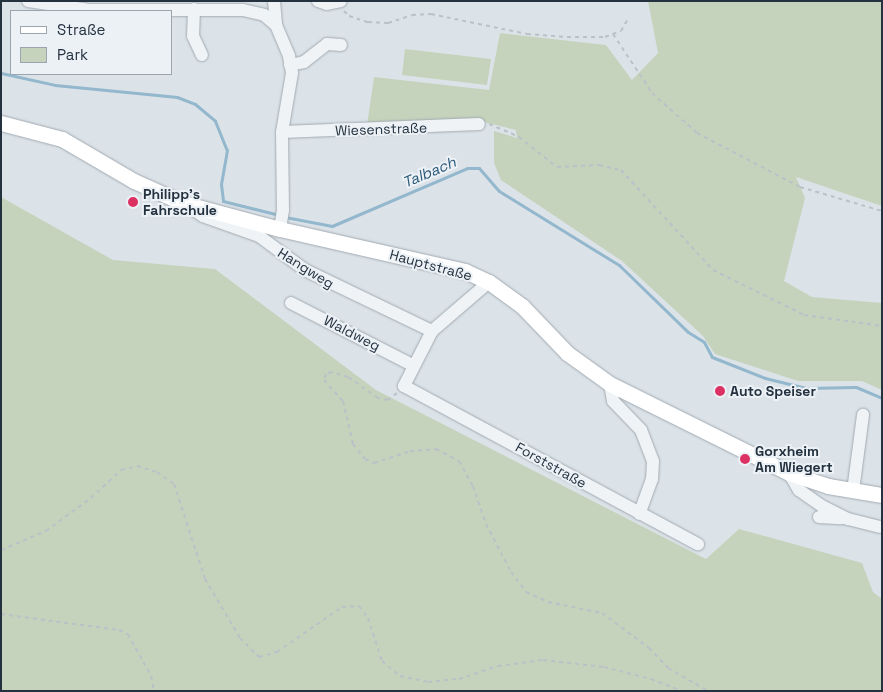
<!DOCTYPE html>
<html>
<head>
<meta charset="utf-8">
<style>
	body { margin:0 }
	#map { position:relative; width:883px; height:692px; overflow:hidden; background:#dce3e8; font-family:"Space Grotesk",sans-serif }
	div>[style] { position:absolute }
	.green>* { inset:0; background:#c5d3bc }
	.stream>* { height:3px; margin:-1.5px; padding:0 1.5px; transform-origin:1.5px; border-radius:1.5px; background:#93b7cd }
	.path>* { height:2px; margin-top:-1px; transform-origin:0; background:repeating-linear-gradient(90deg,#bac1c7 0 4px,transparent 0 8px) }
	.roads { filter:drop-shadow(0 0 1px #a1aab2) drop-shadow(0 0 1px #a1aab2) }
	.minor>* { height:12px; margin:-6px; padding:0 6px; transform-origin:6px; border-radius:6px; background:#eff3f6 }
	.major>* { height:15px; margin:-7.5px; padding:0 7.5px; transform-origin:7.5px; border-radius:7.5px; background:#fff }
	.dots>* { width:14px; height:14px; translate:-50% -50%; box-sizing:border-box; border:2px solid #ecf1f6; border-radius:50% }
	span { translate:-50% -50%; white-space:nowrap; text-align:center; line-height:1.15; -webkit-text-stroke:4px #ecf1f6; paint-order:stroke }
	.street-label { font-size:14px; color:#243240 }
	.poi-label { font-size:14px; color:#243240; font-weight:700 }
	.left { translate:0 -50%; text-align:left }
	.water-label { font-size:15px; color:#2a5878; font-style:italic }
	.frame { position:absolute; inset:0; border:2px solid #243240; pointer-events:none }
	.legend { position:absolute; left:10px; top:10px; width:162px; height:65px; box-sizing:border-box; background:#ecf1f6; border:1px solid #9ca5ad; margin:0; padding:6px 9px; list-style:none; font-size:15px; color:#243240 }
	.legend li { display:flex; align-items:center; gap:10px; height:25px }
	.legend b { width:25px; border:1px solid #9ca5ad }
</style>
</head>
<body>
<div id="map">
	<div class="green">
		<i style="clip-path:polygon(648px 1px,882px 1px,882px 206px,796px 177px,805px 198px,784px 281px,812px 297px,882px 303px,882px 390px,862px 381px,798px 381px,715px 354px,703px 336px,622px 261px,501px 180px,494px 163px,494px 131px,517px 138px,516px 130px,476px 120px,367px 125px,374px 77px,489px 90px,500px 33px,606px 45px,632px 80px,658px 53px)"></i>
		<i style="clip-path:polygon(405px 49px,491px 59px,487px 85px,402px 75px)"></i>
		<i style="clip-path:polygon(1px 197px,113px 260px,215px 269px,376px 390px,706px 559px,739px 529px,862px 563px,873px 592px,882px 599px,882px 691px,1px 691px)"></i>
	</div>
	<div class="stream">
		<i style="left:1px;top:73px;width:55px;rotate:12.5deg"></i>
		<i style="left:55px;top:85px;width:123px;rotate:5.6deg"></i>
		<i style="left:177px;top:97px;width:19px;rotate:21deg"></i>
		<i style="left:195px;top:104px;width:26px;rotate:40deg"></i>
		<i style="left:215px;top:121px;width:31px;rotate:68deg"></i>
		<i style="left:227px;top:150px;width:35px;rotate:100deg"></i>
		<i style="left:221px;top:184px;width:17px;rotate:83deg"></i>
		<i style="left:223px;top:201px;width:58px;rotate:14deg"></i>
		<i style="left:285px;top:217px;width:48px;rotate:10.8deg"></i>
		<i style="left:332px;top:226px;width:147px;rotate:-23.2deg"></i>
		<i style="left:467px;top:168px;width:12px"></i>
		<i style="left:479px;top:168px;width:30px;rotate:49deg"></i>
		<i style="left:499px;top:191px;width:141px;rotate:31.7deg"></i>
		<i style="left:619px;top:265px;width:96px;rotate:44.2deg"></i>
		<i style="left:688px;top:332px;width:19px;rotate:32deg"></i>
		<i style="left:704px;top:342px;width:17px;rotate:62deg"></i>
		<i style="left:712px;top:357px;width:57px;rotate:21.6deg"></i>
		<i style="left:765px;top:378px;width:42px;rotate:13.7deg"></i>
		<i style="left:806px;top:388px;width:50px;rotate:-1.1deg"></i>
		<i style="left:856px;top:387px;width:28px;rotate:23deg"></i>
	</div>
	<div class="path">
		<i style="left:344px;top:11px;width:7px;rotate:45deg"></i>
		<i style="left:349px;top:16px;width:20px;rotate:18deg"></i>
		<i style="left:368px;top:22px;width:20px;rotate:3deg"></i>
		<i style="left:388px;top:23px;width:25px;rotate:-18deg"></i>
		<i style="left:412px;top:15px;width:19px;rotate:-3deg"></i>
		<i style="left:431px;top:14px;width:98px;rotate:11.8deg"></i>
		<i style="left:527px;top:34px;width:40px;rotate:4.3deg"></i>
		<i style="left:567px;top:37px;width:38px"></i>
		<i style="left:605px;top:37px;width:17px;rotate:-21deg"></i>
		<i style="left:621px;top:31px;width:16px;rotate:-60deg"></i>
		<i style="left:613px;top:34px;width:71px;rotate:56.5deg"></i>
		<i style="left:652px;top:93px;width:60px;rotate:41.6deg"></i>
		<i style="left:697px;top:133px;width:116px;rotate:27.7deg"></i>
		<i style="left:800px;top:187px;width:85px;rotate:16.3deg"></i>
		<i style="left:489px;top:124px;width:33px;rotate:23deg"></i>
		<i style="left:519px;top:137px;width:48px;rotate:38.3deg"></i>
		<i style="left:557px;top:167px;width:42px;rotate:-2.7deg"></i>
		<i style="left:599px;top:165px;width:23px;rotate:13deg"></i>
		<i style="left:621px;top:170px;width:136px;rotate:47.4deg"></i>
		<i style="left:713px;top:270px;width:102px;rotate:26.3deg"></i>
		<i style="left:804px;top:315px;width:79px;rotate:8deg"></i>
		<i style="left:397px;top:393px;width:11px;rotate:142deg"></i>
		<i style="left:388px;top:400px;width:10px;rotate:-169deg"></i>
		<i style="left:378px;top:398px;width:37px;rotate:-145deg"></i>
		<i style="left:348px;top:377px;width:17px;rotate:-163deg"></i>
		<i style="left:332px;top:372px;width:6px;rotate:162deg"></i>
		<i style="left:326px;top:374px;width:6px;rotate:108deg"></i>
		<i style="left:324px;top:380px;width:28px;rotate:48deg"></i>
		<i style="left:343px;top:401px;width:44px;rotate:76.9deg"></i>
		<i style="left:353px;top:444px;width:19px;rotate:51deg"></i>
		<i style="left:365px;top:459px;width:10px;rotate:24deg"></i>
		<i style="left:374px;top:463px;width:38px;rotate:-18deg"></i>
		<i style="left:410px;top:451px;width:26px;rotate:-4deg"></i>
		<i style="left:436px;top:449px;width:26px;rotate:28deg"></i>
		<i style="left:459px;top:461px;width:29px;rotate:61deg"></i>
		<i style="left:473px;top:486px;width:40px;rotate:71.1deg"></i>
		<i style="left:486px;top:524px;width:54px;rotate:62.5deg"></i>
		<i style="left:511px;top:572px;width:25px;rotate:53deg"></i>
		<i style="left:526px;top:592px;width:24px;rotate:24deg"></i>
		<i style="left:548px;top:602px;width:55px;rotate:11.5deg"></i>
		<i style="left:602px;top:613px;width:59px;rotate:36.7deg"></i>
		<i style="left:649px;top:648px;width:28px;rotate:46deg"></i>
		<i style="left:668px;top:668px;width:46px;rotate:29.9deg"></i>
		<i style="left:1px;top:550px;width:49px;rotate:-22.9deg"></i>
		<i style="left:46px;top:531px;width:56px;rotate:-36.3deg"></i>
		<i style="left:91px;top:498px;width:41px;rotate:-43deg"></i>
		<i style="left:121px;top:470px;width:16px;rotate:-14deg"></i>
		<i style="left:137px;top:466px;width:21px;rotate:17deg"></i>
		<i style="left:157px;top:472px;width:21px;rotate:35deg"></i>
		<i style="left:174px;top:484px;width:100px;rotate:71.9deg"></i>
		<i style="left:205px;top:579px;width:69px;rotate:59.3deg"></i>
		<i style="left:240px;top:638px;width:27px;rotate:45deg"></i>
		<i style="left:259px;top:657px;width:19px;rotate:-16deg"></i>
		<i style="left:277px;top:652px;width:79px;rotate:-34.7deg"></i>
		<i style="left:342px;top:607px;width:17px;rotate:-3deg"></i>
		<i style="left:359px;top:606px;width:15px;rotate:53deg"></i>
		<i style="left:368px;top:618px;width:45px;rotate:72deg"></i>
		<i style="left:382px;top:661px;width:23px;rotate:40deg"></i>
		<i style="left:400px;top:676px;width:29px;rotate:12deg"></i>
		<i style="left:428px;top:682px;width:31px;rotate:-6deg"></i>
		<i style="left:459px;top:679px;width:41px;rotate:-18.4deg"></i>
		<i style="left:498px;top:666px;width:45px;rotate:-7.6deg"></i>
		<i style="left:543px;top:660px;width:61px;rotate:6.5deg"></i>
		<i style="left:604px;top:667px;width:49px;rotate:14.3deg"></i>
		<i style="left:651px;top:679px;width:33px;rotate:21deg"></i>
		<i style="left:1px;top:614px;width:119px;rotate:7.7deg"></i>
		<i style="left:119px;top:630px;width:10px;rotate:24deg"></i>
		<i style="left:128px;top:634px;width:48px;rotate:61.3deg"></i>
		<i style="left:151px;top:676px;width:15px;rotate:79deg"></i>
	</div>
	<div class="roads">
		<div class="minor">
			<i style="left:28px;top:1px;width:62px;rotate:8.4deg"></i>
			<i style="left:89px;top:10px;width:154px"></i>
			<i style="left:243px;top:10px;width:22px;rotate:13deg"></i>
			<i style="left:264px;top:15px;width:16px;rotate:40deg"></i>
			<i style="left:274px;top:1px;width:24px;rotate:85deg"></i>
			<i style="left:276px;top:25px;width:34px;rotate:67deg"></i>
			<i style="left:289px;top:56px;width:17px;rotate:80deg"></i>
			<i style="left:292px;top:73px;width:60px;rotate:99.6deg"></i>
			<i style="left:282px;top:132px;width:78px;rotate:89.3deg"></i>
			<i style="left:283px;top:210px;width:19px;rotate:99deg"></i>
			<i style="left:318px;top:1px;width:9px;rotate:18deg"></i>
			<i style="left:327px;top:4px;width:14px;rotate:-12deg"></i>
			<i style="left:194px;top:9px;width:27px;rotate:92deg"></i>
			<i style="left:193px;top:36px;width:21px;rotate:65deg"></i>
			<i style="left:290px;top:65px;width:14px;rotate:-12deg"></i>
			<i style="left:304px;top:62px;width:29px;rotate:-38deg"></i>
			<i style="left:327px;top:44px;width:14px;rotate:4deg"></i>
			<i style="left:282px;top:132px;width:197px;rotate:-2.3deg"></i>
			<i style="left:188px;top:206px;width:18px;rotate:34deg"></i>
			<i style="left:203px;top:216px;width:59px;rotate:19.7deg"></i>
			<i style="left:259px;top:236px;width:57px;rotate:36.5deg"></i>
			<i style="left:305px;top:270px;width:141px;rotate:25.7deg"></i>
			<i style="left:489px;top:282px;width:75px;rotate:139.3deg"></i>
			<i style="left:432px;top:331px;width:62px;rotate:117deg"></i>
			<i style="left:404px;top:386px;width:334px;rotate:28.3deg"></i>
			<i style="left:291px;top:303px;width:136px;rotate:27.1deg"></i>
			<i style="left:610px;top:384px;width:17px;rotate:80deg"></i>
			<i style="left:613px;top:401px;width:40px;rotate:46deg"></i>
			<i style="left:641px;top:430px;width:33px;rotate:69deg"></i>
			<i style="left:653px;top:461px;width:18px;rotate:93deg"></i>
			<i style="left:652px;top:479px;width:37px;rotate:110deg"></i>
			<i style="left:789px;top:473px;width:20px;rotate:60deg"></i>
			<i style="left:799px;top:490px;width:28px;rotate:35deg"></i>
			<i style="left:822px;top:506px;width:29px;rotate:27deg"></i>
			<i style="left:848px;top:519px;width:32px;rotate:14deg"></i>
			<i style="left:853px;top:491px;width:77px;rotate:-82.5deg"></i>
			<i style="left:819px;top:517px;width:22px;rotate:3deg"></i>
		</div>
		<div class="major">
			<i style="left:1px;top:123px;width:63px;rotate:14.7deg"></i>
			<i style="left:62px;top:139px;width:83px;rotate:30.3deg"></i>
			<i style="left:134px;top:181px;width:54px;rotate:24.2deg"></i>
			<i style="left:183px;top:203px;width:100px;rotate:15deg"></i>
			<i style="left:280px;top:229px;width:190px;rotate:12.8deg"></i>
			<i style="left:465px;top:271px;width:26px;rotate:25deg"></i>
			<i style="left:489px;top:282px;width:41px;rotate:36deg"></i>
			<i style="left:522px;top:306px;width:65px;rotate:46.2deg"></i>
			<i style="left:567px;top:353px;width:53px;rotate:35.8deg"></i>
			<i style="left:610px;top:384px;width:200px;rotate:26.4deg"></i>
			<i style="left:789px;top:473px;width:41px;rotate:18.4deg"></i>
			<i style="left:828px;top:486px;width:55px;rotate:9.5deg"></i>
		</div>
	</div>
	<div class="dots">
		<i style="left:133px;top:202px;background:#dc3263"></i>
		<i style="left:720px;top:391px;background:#dc3263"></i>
		<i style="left:745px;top:459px;background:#dc3263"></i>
	</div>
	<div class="street-label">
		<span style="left:381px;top:129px;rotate:-2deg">Wiesenstraße</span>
		<span style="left:431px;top:265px;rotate:15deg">Hauptstraße</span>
		<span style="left:306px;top:268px;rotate:32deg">Hangweg</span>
		<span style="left:352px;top:333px;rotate:27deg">Waldweg</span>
		<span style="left:551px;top:465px;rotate:29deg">Forststraße</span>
	</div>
	<div class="poi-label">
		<span class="left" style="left:143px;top:202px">Philipp's<br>Fahrschule</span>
		<span class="left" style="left:730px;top:391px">Auto Speiser</span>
		<span class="left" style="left:755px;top:459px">Gorxheim<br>Am Wiegert</span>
	</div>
	<div class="water-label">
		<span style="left:429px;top:172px;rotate:-23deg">Talbach</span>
	</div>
	<div class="frame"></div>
	<ul class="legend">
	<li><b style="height:6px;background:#fff"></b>Straße</li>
	<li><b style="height:14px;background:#c5d3bc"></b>Park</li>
	</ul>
</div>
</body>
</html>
